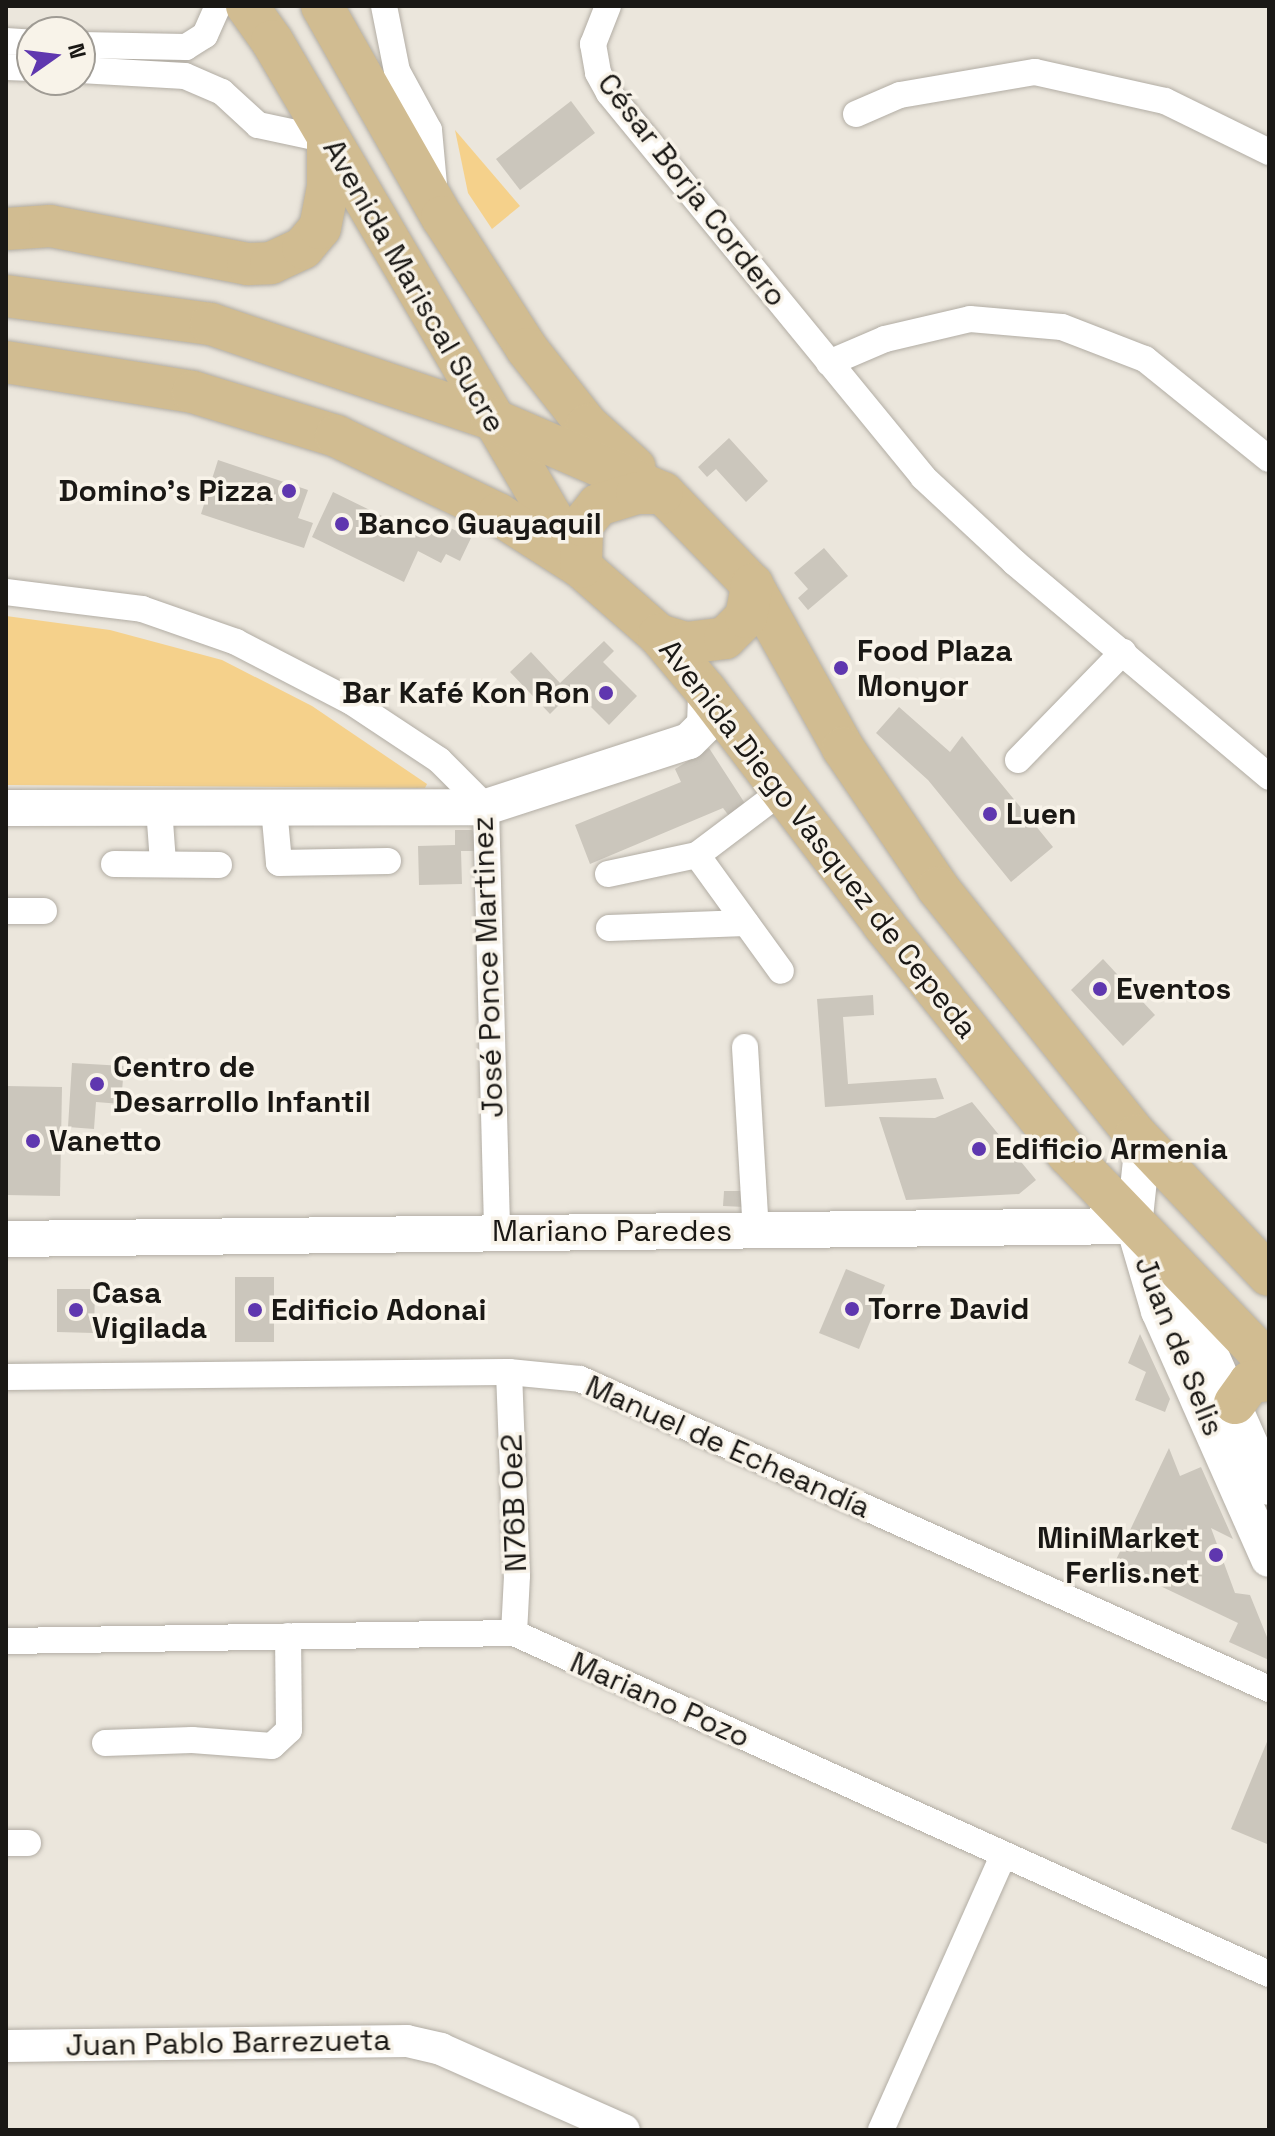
<!DOCTYPE html>
<html>
<head>
<meta charset="utf-8">
<style>
	body { margin:0 }
	#map { position:relative; width:1275px; height:2136px; overflow:hidden; background:#ebe6dc; font-family:"Space Grotesk",sans-serif }
	div>[style] { position:absolute }
	.green>* { inset:0; background:#f5d18b }
	.building>* { inset:0; background:#cbc6bc }
	.roads { filter:drop-shadow(0 0 2px #b2ada4) drop-shadow(0 0 2px #b2ada4) }
	.minor>* { height:26px; margin:-13px; padding:0 13px; transform-origin:13px; border-radius:13px; background:#fff }
	.tertiary>* { height:32px; margin:-16px; padding:0 16px; transform-origin:16px; border-radius:16px; background:#fff }
	.secondary>* { height:36px; margin:-18px; padding:0 18px; transform-origin:18px; border-radius:18px; background:#fff }
	.primary>* { height:42px; margin:-21px; padding:0 21px; transform-origin:21px; border-radius:21px; background:#d1bc91 }
	.dots>* { width:22px; height:22px; translate:-50% -50%; box-sizing:border-box; border:4px solid #f8f3e9; border-radius:50% }
	span { translate:-50% -50%; white-space:nowrap; text-align:center; line-height:1.15; -webkit-text-stroke:7px #f8f3e9; paint-order:stroke }
	.street-label { font-size:30px; color:#1a1815 }
	.poi-label { font-size:30px; color:#1a1815; font-weight:700 }
	.right { translate:-100% -50%; text-align:right }
	.left { translate:0 -50%; text-align:left }
	.frame { position:absolute; inset:0; border:8px solid #1a1815; pointer-events:none }
	.north { position:absolute; left:16px; top:16px; width:80px; height:80px; box-sizing:border-box; background:#f8f3e9; border:2px solid #9f9b94; border-radius:50%; rotate:76deg; font-size:22px; font-weight:700; line-height:32px; text-align:center; color:#1a1815 }
	.north::after { content:''; display:block; margin:auto; width:28px; height:36px; background:#5f37af; clip-path:polygon(50% 0,100% 100%,50% 72%,0 100%) }
</style>
</head>
<body>
<div id="map">
	<div class="green">
		<i style="clip-path:polygon(455px 130px,520px 206px,492px 229px,468px 193px)"></i>
		<i style="clip-path:polygon(6px 616px,110px 630px,222px 660px,312px 706px,427px 784px,425px 788px,6px 785px)"></i>
	</div>
	<div class="building">
		<i style="clip-path:polygon(571px 101px,595px 133px,520px 190px,496px 159px)"></i>
		<i style="clip-path:polygon(729px 438px,768px 481px,746px 502px,716px 469px,707px 477px,698px 467px)"></i>
		<i style="clip-path:polygon(218px 460px,308px 490px,298px 518px,313px 523px,304px 548px,201px 514px)"></i>
		<i style="clip-path:polygon(333px 492px,425px 537px,434px 520px,471px 538px,460px 561px,446px 554px,441px 563px,418px 551px,404px 582px,312px 537px)"></i>
		<i style="clip-path:polygon(824px 548px,848px 576px,808px 610px,798px 598px,808px 589px,794px 573px)"></i>
		<i style="clip-path:polygon(604px 641px,614px 651px,603px 662px,637px 696px,609px 725px,574px 690px,550px 714px,510px 672px,531px 652px,560px 683px)"></i>
		<i style="clip-path:polygon(899px 707px,950px 752px,962px 736px,1053px 847px,1011px 882px,928px 780px,876px 733px)"></i>
		<i style="clip-path:polygon(709px 748px,746px 805px,729px 816px,723px 808px,590px 864px,575px 825px,681px 782px,675px 769px)"></i>
		<i style="clip-path:polygon(455px 830px,472px 830px,477px 835px,477px 851px,461px 851px,462px 884px,419px 885px,418px 846px,455px 845px)"></i>
		<i style="clip-path:polygon(1103px 959px,1155px 1015px,1123px 1046px,1071px 990px)"></i>
		<i style="clip-path:polygon(873px 995px,874px 1015px,843px 1017px,848px 1084px,936px 1078px,944px 1099px,825px 1107px,817px 999px)"></i>
		<i style="clip-path:polygon(72px 1063px,124px 1066px,121px 1104px,96px 1102px,94px 1129px,68px 1127px)"></i>
		<i style="clip-path:polygon(6px 1086px,62px 1087px,60px 1196px,6px 1195px)"></i>
		<i style="clip-path:polygon(972px 1102px,1036px 1180px,1019px 1194px,906px 1200px,879px 1117px,935px 1118px)"></i>
		<i style="clip-path:polygon(724px 1191px,745px 1191px,745px 1207px,723px 1206px)"></i>
		<i style="clip-path:polygon(846px 1269px,885px 1285px,859px 1349px,819px 1333px)"></i>
		<i style="clip-path:polygon(235px 1277px,274px 1277px,274px 1342px,235px 1342px)"></i>
		<i style="clip-path:polygon(57px 1289px,95px 1289px,94px 1333px,57px 1332px)"></i>
		<i style="clip-path:polygon(1140px 1334px,1170px 1399px,1165px 1412px,1135px 1400px,1146px 1372px,1128px 1363px)"></i>
		<i style="clip-path:polygon(1169px 1448px,1180px 1476px,1201px 1467px,1233px 1539px,1211px 1528px,1235px 1593px,1250px 1595px,1269px 1642px,1269px 1660px,1229px 1642px,1238px 1623px,1114px 1564px)"></i>
		<i style="clip-path:polygon(1269px 1737px,1269px 1839px,1267px 1844px,1231px 1829px)"></i>
	</div>
	<div class="roads">
		<div class="minor">
			<i style="left:384px;top:6px;width:66px;rotate:78.7deg"></i>
			<i style="left:397px;top:71px;width:67px;rotate:61.5deg"></i>
			<i style="left:429px;top:130px;width:66px;rotate:84.8deg"></i>
			<i style="left:608px;top:6px;width:41px;rotate:111.5deg"></i>
			<i style="left:593px;top:44px;width:29px;rotate:80deg"></i>
			<i style="left:598px;top:73px;width:23px;rotate:61deg"></i>
			<i style="left:609px;top:93px;width:496px;rotate:50.7deg"></i>
			<i style="left:923px;top:477px;width:125px;rotate:43deg"></i>
			<i style="left:1014px;top:562px;width:334px;rotate:40.1deg"></i>
			<i style="left:6px;top:41px;width:26px;rotate:4deg"></i>
			<i style="left:80px;top:45px;width:106px;rotate:1.1deg"></i>
			<i style="left:186px;top:47px;width:22px;rotate:-32deg"></i>
			<i style="left:205px;top:35px;width:32px;rotate:-66deg"></i>
			<i style="left:6px;top:67px;width:26px;rotate:2deg"></i>
			<i style="left:80px;top:70px;width:105px;rotate:3.3deg"></i>
			<i style="left:185px;top:76px;width:40px;rotate:23.4deg"></i>
			<i style="left:222px;top:92px;width:49px;rotate:42.5deg"></i>
			<i style="left:258px;top:125px;width:72px;rotate:12.1deg"></i>
			<i style="left:856px;top:114px;width:48px;rotate:-23.4deg"></i>
			<i style="left:900px;top:95px;width:137px;rotate:-9.7deg"></i>
			<i style="left:1035px;top:72px;width:133px;rotate:12.6deg"></i>
			<i style="left:1165px;top:101px;width:116px;rotate:26.1deg"></i>
			<i style="left:829px;top:363px;width:61px;rotate:-23.2deg"></i>
			<i style="left:885px;top:339px;width:87px;rotate:-13.2deg"></i>
			<i style="left:970px;top:319px;width:92px;rotate:5deg"></i>
			<i style="left:1062px;top:327px;width:89px;rotate:21.1deg"></i>
			<i style="left:1145px;top:359px;width:159px;rotate:38.9deg"></i>
			<i style="left:6px;top:592px;width:137px;rotate:7.1deg"></i>
			<i style="left:142px;top:609px;width:100px;rotate:19.3deg"></i>
			<i style="left:236px;top:642px;width:128px;rotate:27.4deg"></i>
			<i style="left:350px;top:701px;width:107px;rotate:33.5deg"></i>
			<i style="left:439px;top:760px;width:66px;rotate:45deg"></i>
			<i style="left:486px;top:807px;width:425px;rotate:88.5deg"></i>
			<i style="left:1018px;top:760px;width:151px;rotate:-45.8deg"></i>
			<i style="left:159px;top:808px;width:54px;rotate:85.8deg"></i>
			<i style="left:274px;top:808px;width:55px;rotate:84.8deg"></i>
			<i style="left:279px;top:863px;width:109px;rotate:-1.1deg"></i>
			<i style="left:697px;top:855px;width:143px;rotate:54.1deg"></i>
			<i style="left:114px;top:864px;width:105px;rotate:0.5deg"></i>
			<i style="left:608px;top:874px;width:91px;rotate:-12.1deg"></i>
			<i style="left:697px;top:855px;width:106px;rotate:-37deg"></i>
			<i style="left:6px;top:911px;width:38px"></i>
			<i style="left:609px;top:928px;width:137px;rotate:-2.1deg"></i>
			<i style="left:745px;top:1047px;width:183px;rotate:86.6deg"></i>
			<i style="left:509px;top:1372px;width:204px;rotate:87.8deg"></i>
			<i style="left:517px;top:1576px;width:57px;rotate:93deg"></i>
			<i style="left:6px;top:1377px;width:503px;rotate:-0.57deg"></i>
			<i style="left:509px;top:1372px;width:71px;rotate:5.6deg"></i>
			<i style="left:580px;top:1379px;width:756px;rotate:24.22deg"></i>
			<i style="left:6px;top:1641px;width:508px;rotate:-0.9deg"></i>
			<i style="left:514px;top:1633px;width:828px;rotate:24.31deg"></i>
			<i style="left:105px;top:1743px;width:87px;rotate:-2deg"></i>
			<i style="left:192px;top:1740px;width:80px;rotate:4.3deg"></i>
			<i style="left:272px;top:1746px;width:23px;rotate:-43deg"></i>
			<i style="left:289px;top:1730px;width:94px;rotate:-90.6deg"></i>
			<i style="left:6px;top:1843px;width:22px"></i>
			<i style="left:881px;top:2130px;width:300px;rotate:-66deg"></i>
		</div>
		<div class="tertiary">
			<i style="left:6px;top:2046px;width:401px;rotate:-0.7deg"></i>
			<i style="left:407px;top:2041px;width:35px;rotate:13deg"></i>
			<i style="left:441px;top:2049px;width:200px;rotate:23.9deg"></i>
		</div>
		<div class="secondary">
			<i style="left:6px;top:808px;width:480px;rotate:-0.1deg"></i>
			<i style="left:486px;top:807px;width:213px;rotate:-18deg"></i>
			<i style="left:689px;top:741px;width:23px;rotate:-45deg"></i>
			<i style="left:705px;top:725px;width:34px;rotate:-88deg"></i>
			<i style="left:1143px;top:1142px;width:84px;rotate:96.1deg"></i>
			<i style="left:1134px;top:1226px;width:89px;rotate:73.6deg"></i>
			<i style="left:1159px;top:1311px;width:271px;rotate:66.1deg"></i>
			<i style="left:6px;top:1239px;width:1128px;rotate:-0.66deg"></i>
			<i style="left:1167px;top:1273px;width:34px;rotate:54deg"></i>
			<i style="left:1187px;top:1301px;width:203px;rotate:66.2deg"></i>
		</div>
		<div class="primary">
			<i style="left:247px;top:6px;width:43px;rotate:54.5deg"></i>
			<i style="left:272px;top:41px;width:601px;rotate:59.59deg"></i>
			<i style="left:322px;top:6px;width:243px;rotate:60.4deg"></i>
			<i style="left:442px;top:217px;width:157px;rotate:57.2deg"></i>
			<i style="left:527px;top:349px;width:97px;rotate:51.7deg"></i>
			<i style="left:587px;top:425px;width:64px;rotate:41.9deg"></i>
			<i style="left:6px;top:229px;width:44px;rotate:-3.9deg"></i>
			<i style="left:50px;top:226px;width:202px;rotate:10.9deg"></i>
			<i style="left:248px;top:264px;width:23px;rotate:-2deg"></i>
			<i style="left:271px;top:263px;width:35px;rotate:-25deg"></i>
			<i style="left:303px;top:248px;width:26px;rotate:-50deg"></i>
			<i style="left:320px;top:228px;width:42px;rotate:-79deg"></i>
			<i style="left:328px;top:187px;width:47px;rotate:-90deg"></i>
			<i style="left:6px;top:296px;width:207px;rotate:7.8deg"></i>
			<i style="left:211px;top:324px;width:297px;rotate:18.7deg"></i>
			<i style="left:492px;top:419px;width:186px;rotate:23.4deg"></i>
			<i style="left:663px;top:493px;width:128px;rotate:45.9deg"></i>
			<i style="left:752px;top:585px;width:187px;rotate:60.8deg"></i>
			<i style="left:843px;top:748px;width:169px;rotate:55.8deg"></i>
			<i style="left:938px;top:888px;width:317px;rotate:51.3deg"></i>
			<i style="left:1136px;top:1135px;width:193px;rotate:46.5deg"></i>
			<i style="left:6px;top:362px;width:189px;rotate:9.1deg"></i>
			<i style="left:193px;top:392px;width:150px;rotate:17.1deg"></i>
			<i style="left:336px;top:436px;width:180px;rotate:25.7deg"></i>
			<i style="left:498px;top:514px;width:98px;rotate:32.6deg"></i>
			<i style="left:581px;top:567px;width:103px;rotate:41.1deg"></i>
			<i style="left:659px;top:635px;width:73px;rotate:50deg"></i>
			<i style="left:706px;top:691px;width:294px;rotate:52.7deg"></i>
			<i style="left:884px;top:925px;width:294px;rotate:51.2deg"></i>
			<i style="left:1068px;top:1154px;width:290px;rotate:46.1deg"></i>
			<i style="left:581px;top:567px;width:42px;rotate:-88.6deg"></i>
			<i style="left:582px;top:525px;width:26px;rotate:-51deg"></i>
			<i style="left:598px;top:505px;width:41px;rotate:-17.1deg"></i>
			<i style="left:637px;top:493px;width:25px"></i>
			<i style="left:659px;top:635px;width:28px;rotate:17deg"></i>
			<i style="left:686px;top:643px;width:39px;rotate:-7deg"></i>
			<i style="left:725px;top:638px;width:30px;rotate:-45deg"></i>
			<i style="left:746px;top:617px;width:33px;rotate:-79deg"></i>
			<i style="left:1235px;top:1403px;width:26px;rotate:-54deg"></i>
			<i style="left:1250px;top:1382px;width:19px;rotate:-6deg"></i>
		</div>
	</div>
	<div class="dots">
		<i style="left:289px;top:491px;background:#5f37af"></i>
		<i style="left:342px;top:524px;background:#5f37af"></i>
		<i style="left:841px;top:668px;background:#5f37af"></i>
		<i style="left:606px;top:693px;background:#5f37af"></i>
		<i style="left:990px;top:814px;background:#5f37af"></i>
		<i style="left:1100px;top:989px;background:#5f37af"></i>
		<i style="left:97px;top:1084px;background:#5f37af"></i>
		<i style="left:33px;top:1141px;background:#5f37af"></i>
		<i style="left:979px;top:1149px;background:#5f37af"></i>
		<i style="left:852px;top:1309px;background:#5f37af"></i>
		<i style="left:76px;top:1310px;background:#5f37af"></i>
		<i style="left:255px;top:1310px;background:#5f37af"></i>
		<i style="left:1216px;top:1555px;background:#5f37af"></i>
	</div>
	<div class="street-label">
		<span style="left:692px;top:190px;rotate:52deg">César Borja Cordero</span>
		<span style="left:414px;top:286px;rotate:60deg">Avenida Mariscal Sucre</span>
		<span style="left:818px;top:839px;rotate:52deg">Avenida Diego Vasquez de Cepeda</span>
		<span style="left:488px;top:967px;rotate:-92deg">José Ponce Martinez</span>
		<span style="left:612px;top:1231px">Mariano Paredes</span>
		<span style="left:1179px;top:1346px;rotate:68deg">Juan de Selis</span>
		<span style="left:728px;top:1447px;rotate:24deg">Manuel de Echeandía</span>
		<span style="left:514px;top:1503px;rotate:-92deg">N76B Oe2</span>
		<span style="left:660px;top:1700px;rotate:24deg">Mariano Pozo</span>
		<span style="left:228px;top:2043px;rotate:-1deg">Juan Pablo Barrezueta</span>
	</div>
	<div class="poi-label">
		<span class="right" style="left:273px;top:491px">Domino's Pizza</span>
		<span class="left" style="left:358px;top:524px">Banco Guayaquil</span>
		<span class="left" style="left:857px;top:668px">Food Plaza<br>Monyor</span>
		<span class="right" style="left:590px;top:693px">Bar Kafé Kon Ron</span>
		<span class="left" style="left:1006px;top:814px">Luen</span>
		<span class="left" style="left:1116px;top:989px">Eventos</span>
		<span class="left" style="left:113px;top:1084px">Centro de<br>Desarrollo Infantil</span>
		<span class="left" style="left:49px;top:1141px">Vanetto</span>
		<span class="left" style="left:995px;top:1149px">Edificio Armenia</span>
		<span class="left" style="left:92px;top:1310px">Casa<br>Vigilada</span>
		<span class="left" style="left:868px;top:1309px">Torre David</span>
		<span class="left" style="left:271px;top:1310px">Edificio Adonai</span>
		<span class="right" style="left:1200px;top:1555px">MiniMarket<br>Ferlis.net</span>
	</div>
	<div class="frame"></div>
	<div class="north">N</div>
</div>
</body>
</html>
